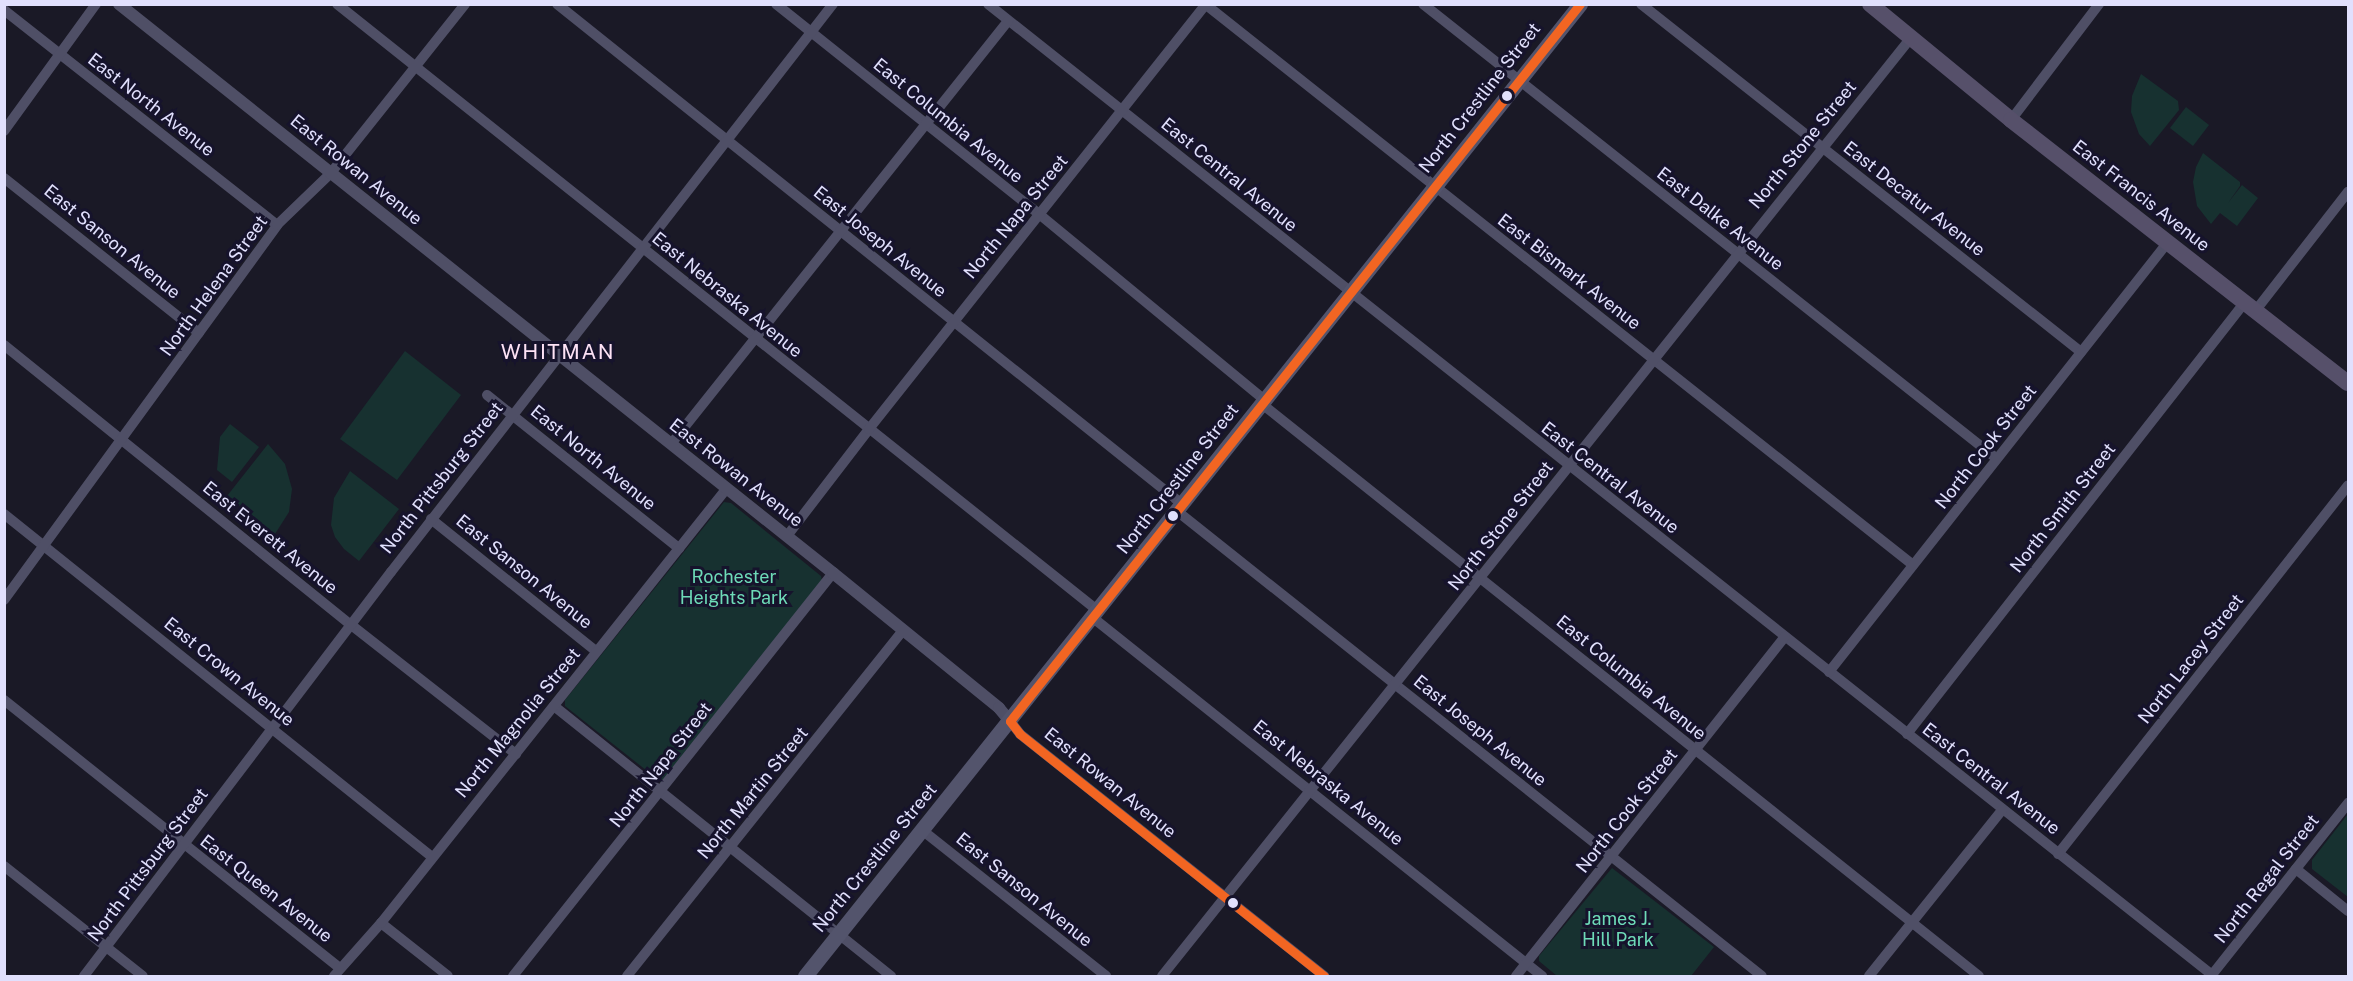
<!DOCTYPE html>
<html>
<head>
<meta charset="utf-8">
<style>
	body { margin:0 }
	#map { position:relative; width:2353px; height:981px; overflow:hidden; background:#1a1926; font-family:"Public Sans",sans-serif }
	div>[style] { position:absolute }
	.green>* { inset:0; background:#173130 }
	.minor>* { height:10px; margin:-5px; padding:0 5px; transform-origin:5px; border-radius:5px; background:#4f4f66 }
	.tertiary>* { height:12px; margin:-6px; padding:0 6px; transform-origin:6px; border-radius:6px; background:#4f4f66 }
	.secondary>* { height:15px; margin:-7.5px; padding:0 7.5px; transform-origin:7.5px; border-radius:7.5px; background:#53546c }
	.primary>* { height:16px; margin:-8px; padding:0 8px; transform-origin:8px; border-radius:8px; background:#56506a }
	.bus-1>* { height:9px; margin:-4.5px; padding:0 4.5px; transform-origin:4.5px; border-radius:4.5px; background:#f26522 }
	.dots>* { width:16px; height:16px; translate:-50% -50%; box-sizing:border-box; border:3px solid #16132c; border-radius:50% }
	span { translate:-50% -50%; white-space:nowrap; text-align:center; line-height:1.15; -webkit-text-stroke:6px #16132c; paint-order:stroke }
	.street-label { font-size:18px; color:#e1e0fd }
	.park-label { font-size:18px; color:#6edbb8 }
	.quarter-label { font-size:21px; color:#fde2f5; letter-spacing:1.5px }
	.frame { position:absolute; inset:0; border:6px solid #e1e0fd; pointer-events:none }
</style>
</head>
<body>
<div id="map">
	<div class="green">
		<i style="clip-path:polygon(2141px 74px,2178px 101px,2179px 110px,2150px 146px,2139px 134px,2131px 112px,2132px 96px)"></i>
		<i style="clip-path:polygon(2186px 107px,2209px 125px,2193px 146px,2170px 128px)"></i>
		<i style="clip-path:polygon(2203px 153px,2240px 182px,2240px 186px,2228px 203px,2242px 185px,2258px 198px,2237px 226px,2220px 213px,2211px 224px,2197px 206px,2193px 182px,2196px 167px)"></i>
		<i style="clip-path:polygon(405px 351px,461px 395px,397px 480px,340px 439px)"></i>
		<i style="clip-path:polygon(230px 424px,259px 447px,232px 482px,217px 470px,220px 437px)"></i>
		<i style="clip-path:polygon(268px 444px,285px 464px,292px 489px,289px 512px,275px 534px,227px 496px)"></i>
		<i style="clip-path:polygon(350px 471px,399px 509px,359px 561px,344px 549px,335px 537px,331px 525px,334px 498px)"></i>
		<i style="clip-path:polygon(724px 502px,731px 503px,821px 576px,822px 580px,661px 782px,565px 706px,565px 700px)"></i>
		<i style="clip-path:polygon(2348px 814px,2348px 897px,2312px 869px,2312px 860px)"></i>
		<i style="clip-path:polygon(1612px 868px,1714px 947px,1691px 976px,1557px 976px,1539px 961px,1539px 956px)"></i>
	</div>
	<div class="minor">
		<i style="left:337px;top:4px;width:972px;rotate:38.57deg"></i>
		<i style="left:557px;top:4px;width:800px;rotate:38.66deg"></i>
		<i style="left:776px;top:4px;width:337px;rotate:38.6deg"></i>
		<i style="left:1039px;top:214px;width:293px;rotate:39.5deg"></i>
		<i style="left:988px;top:4px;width:1562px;rotate:38.42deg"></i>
		<i style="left:1205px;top:4px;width:903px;rotate:38.39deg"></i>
		<i style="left:1423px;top:4px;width:732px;rotate:38.4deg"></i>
		<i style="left:1641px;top:4px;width:561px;rotate:38.34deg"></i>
		<i style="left:4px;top:10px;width:347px;rotate:38.2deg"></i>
		<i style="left:2011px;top:120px;width:146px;rotate:-52.8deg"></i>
		<i style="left:4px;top:131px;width:157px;rotate:-54.1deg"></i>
		<i style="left:4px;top:178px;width:249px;rotate:38.5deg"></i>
		<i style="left:2256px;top:310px;width:150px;rotate:-52.1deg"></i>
		<i style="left:4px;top:345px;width:444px;rotate:38.9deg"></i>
		<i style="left:350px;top:624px;width:211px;rotate:38.1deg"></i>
		<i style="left:487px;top:395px;width:246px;rotate:38.6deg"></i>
		<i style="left:1262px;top:404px;width:917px;rotate:38.58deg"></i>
		<i style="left:671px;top:444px;width:541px;rotate:-51.46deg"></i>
		<i style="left:1177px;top:511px;width:747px;rotate:38.48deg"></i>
		<i style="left:4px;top:514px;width:548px;rotate:38.71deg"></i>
		<i style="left:431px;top:519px;width:211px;rotate:38.7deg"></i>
		<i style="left:787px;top:536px;width:135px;rotate:-52.5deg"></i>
		<i style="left:869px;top:429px;width:542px;rotate:-51.59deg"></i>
		<i style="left:4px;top:600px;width:464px;rotate:-53.9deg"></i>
		<i style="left:277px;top:225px;width:74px;rotate:-43.9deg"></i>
		<i style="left:330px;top:174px;width:217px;rotate:-51.5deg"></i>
		<i style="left:1092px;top:617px;width:576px;rotate:38.58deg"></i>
		<i style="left:1829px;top:672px;width:548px;rotate:-51.75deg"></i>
		<i style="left:4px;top:700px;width:430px;rotate:38.6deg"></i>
		<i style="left:554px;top:706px;width:432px;rotate:38.7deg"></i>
		<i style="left:1010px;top:721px;width:16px;rotate:52deg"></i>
		<i style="left:1020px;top:734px;width:389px;rotate:38.5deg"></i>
		<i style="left:1907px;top:734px;width:549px;rotate:-51.96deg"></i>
		<i style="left:922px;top:830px;width:235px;rotate:38.4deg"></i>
		<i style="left:2058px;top:854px;width:469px;rotate:-51.8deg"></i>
		<i style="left:4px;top:866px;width:177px;rotate:38.4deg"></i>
		<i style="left:2296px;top:869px;width:67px;rotate:38.9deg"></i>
		<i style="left:381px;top:923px;width:85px;rotate:38.3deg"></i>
		<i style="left:84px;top:976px;width:507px;rotate:-52.77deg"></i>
		<i style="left:391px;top:572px;width:720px;rotate:-52.11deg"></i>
		<i style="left:334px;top:976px;width:71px;rotate:-48.4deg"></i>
		<i style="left:381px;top:923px;width:556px;rotate:-51.5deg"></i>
		<i style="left:513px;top:976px;width:515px;rotate:-51.55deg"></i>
		<i style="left:627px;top:976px;width:443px;rotate:-51.4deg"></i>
		<i style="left:1162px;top:976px;width:1199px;rotate:-51.4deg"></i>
		<i style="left:1516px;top:976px;width:433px;rotate:-51.6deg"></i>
		<i style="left:1869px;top:976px;width:213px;rotate:-51.3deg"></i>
		<i style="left:2211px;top:976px;width:221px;rotate:-51.6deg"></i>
	</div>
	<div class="tertiary">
		<i style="left:119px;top:4px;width:913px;rotate:38.55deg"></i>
		<i style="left:833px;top:573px;width:214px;rotate:39.1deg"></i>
		<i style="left:999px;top:708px;width:17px;rotate:50deg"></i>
	</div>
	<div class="secondary">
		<i style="left:805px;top:976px;width:1243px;rotate:-51.43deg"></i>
	</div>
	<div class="primary">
		<i style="left:1870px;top:4px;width:183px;rotate:39.4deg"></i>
		<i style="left:2011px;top:120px;width:427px;rotate:38deg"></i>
	</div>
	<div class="bus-1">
		<i style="left:1324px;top:976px;width:389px;rotate:-141.5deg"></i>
		<i style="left:1020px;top:734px;width:16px;rotate:-128deg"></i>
		<i style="left:1010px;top:721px;width:916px;rotate:-51.52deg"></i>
	</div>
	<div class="dots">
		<i style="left:1507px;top:96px;background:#e1e0fd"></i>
		<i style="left:1173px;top:516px;background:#e1e0fd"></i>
		<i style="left:1233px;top:903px;background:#e1e0fd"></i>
	</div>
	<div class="street-label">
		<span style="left:1480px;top:98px;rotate:-52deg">North Crestline Street</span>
		<span style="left:151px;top:105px;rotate:38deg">East North Avenue</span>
		<span style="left:948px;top:121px;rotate:39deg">East Columbia Avenue</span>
		<span style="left:1803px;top:145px;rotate:-51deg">North Stone Street</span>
		<span style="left:356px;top:170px;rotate:39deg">East Rowan Avenue</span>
		<span style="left:1229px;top:175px;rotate:39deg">East Central Avenue</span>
		<span style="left:2141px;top:196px;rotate:38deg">East Francis Avenue</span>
		<span style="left:1914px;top:199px;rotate:38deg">East Decatur Avenue</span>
		<span style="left:1016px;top:217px;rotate:-51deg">North Napa Street</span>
		<span style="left:1720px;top:219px;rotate:38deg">East Dalke Avenue</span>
		<span style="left:112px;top:242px;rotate:39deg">East Sanson Avenue</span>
		<span style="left:880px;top:242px;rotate:39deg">East Joseph Avenue</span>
		<span style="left:1569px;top:272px;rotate:38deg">East Bismark Avenue</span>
		<span style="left:214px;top:286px;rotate:-54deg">North Helena Street</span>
		<span style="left:727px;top:295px;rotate:39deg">East Nebraska Avenue</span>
		<span style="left:1986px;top:447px;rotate:-52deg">North Cook Street</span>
		<span style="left:593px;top:458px;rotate:39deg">East North Avenue</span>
		<span style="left:736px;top:473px;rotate:38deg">East Rowan Avenue</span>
		<span style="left:442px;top:478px;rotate:-52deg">North Pittsburg Street</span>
		<span style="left:1610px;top:478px;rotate:38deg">East Central Avenue</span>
		<span style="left:1178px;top:479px;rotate:-52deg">North Crestline Street</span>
		<span style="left:2063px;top:508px;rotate:-52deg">North Smith Street</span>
		<span style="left:1501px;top:526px;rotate:-52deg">North Stone Street</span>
		<span style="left:270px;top:538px;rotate:39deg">East Everett Avenue</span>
		<span style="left:524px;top:572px;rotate:39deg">East Sanson Avenue</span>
		<span style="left:2191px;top:659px;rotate:-52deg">North Lacey Street</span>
		<span style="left:229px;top:672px;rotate:39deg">East Crown Avenue</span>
		<span style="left:1631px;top:678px;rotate:39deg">East Columbia Avenue</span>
		<span style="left:518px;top:723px;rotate:-51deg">North Magnolia Street</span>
		<span style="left:1480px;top:731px;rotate:39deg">East Joseph Avenue</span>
		<span style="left:661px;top:765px;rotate:-52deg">North Napa Street</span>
		<span style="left:1991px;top:779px;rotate:38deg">East Central Avenue</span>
		<span style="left:1110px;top:783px;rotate:39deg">East Rowan Avenue</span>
		<span style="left:1328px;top:783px;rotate:39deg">East Nebraska Avenue</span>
		<span style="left:753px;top:793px;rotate:-51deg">North Martin Street</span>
		<span style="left:1627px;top:811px;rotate:-52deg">North Cook Street</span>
		<span style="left:875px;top:858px;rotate:-51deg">North Crestline Street</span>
		<span style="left:148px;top:865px;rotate:-53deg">North Pittsburg Street</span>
		<span style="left:2267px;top:879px;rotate:-52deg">North Regal Street</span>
		<span style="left:266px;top:889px;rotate:38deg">East Queen Avenue</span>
		<span style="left:1024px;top:890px;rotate:39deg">East Sanson Avenue</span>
	</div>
	<div class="park-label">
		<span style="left:734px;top:588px">Rochester<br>Heights Park</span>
		<span style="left:1618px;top:930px">James J.<br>Hill Park</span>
	</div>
	<div class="quarter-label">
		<span style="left:558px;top:352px">WHITMAN</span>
	</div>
	<div class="frame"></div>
</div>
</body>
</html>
